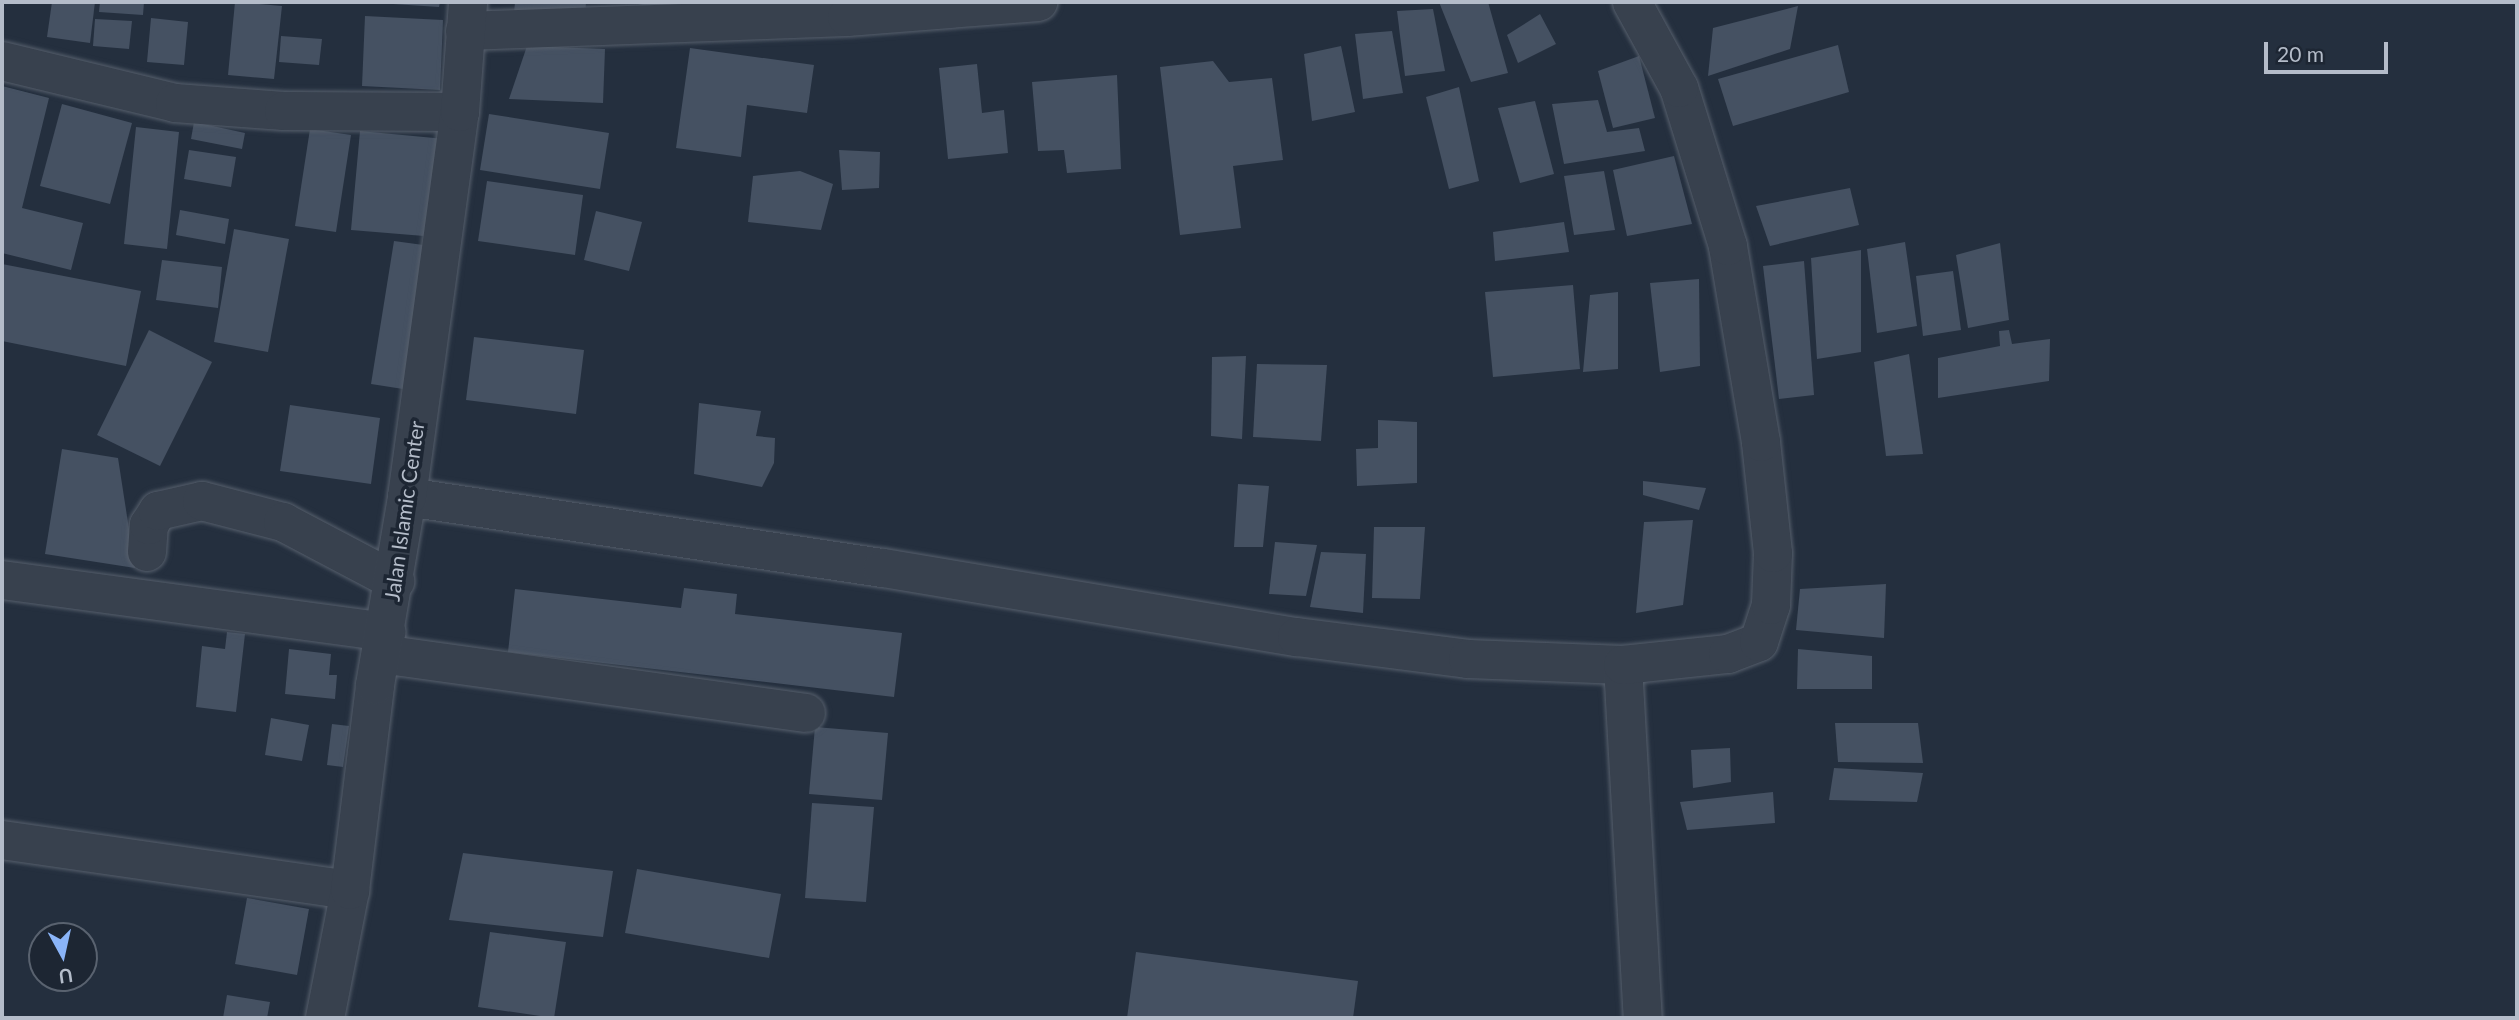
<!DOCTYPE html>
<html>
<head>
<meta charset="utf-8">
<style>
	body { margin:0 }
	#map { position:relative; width:2519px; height:1020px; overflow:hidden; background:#242f3e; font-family:Lato,sans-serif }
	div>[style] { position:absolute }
	.building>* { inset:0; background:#455162 }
	.roads { filter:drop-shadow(0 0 2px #565f6c) drop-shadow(0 0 2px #565f6c) }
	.minor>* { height:38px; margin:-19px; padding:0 19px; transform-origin:19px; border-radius:19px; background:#38414e }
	span { translate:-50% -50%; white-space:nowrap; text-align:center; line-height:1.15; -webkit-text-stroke:7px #1d2633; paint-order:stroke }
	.street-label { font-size:21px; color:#b4bcc9 }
	.frame { position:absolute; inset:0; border:4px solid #b4bcc9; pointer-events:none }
	.north { position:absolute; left:28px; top:922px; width:70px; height:70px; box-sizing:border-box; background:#1d2633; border:2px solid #59626f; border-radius:50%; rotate:172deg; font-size:19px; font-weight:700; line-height:28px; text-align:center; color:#b4bcc9 }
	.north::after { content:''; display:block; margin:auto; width:24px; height:32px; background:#8ab4f8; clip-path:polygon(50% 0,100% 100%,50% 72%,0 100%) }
	.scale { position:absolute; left:2264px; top:42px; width:124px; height:32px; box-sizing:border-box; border:4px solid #b4bcc9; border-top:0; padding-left:9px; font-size:21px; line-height:24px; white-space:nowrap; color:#b4bcc9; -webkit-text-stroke:5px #1d2633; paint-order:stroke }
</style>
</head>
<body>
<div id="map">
	<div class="building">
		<i style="clip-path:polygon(52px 2px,95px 2px,90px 43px,47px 37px)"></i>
		<i style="clip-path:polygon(100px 2px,144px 2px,143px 15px,99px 12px)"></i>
		<i style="clip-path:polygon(235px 2px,282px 6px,274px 79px,228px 75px)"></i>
		<i style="clip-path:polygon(393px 2px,440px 2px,439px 7px,393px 4px)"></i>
		<i style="clip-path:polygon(515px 2px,586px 2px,585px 16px,514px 13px)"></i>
		<i style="clip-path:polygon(628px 2px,706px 2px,697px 16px)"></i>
		<i style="clip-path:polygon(1439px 2px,1488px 2px,1508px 73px,1471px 82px)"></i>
		<i style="clip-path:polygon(1798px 6px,1790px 49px,1708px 76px,1713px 28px)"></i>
		<i style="clip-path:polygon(1433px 9px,1445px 71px,1405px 76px,1397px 11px)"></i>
		<i style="clip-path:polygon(1540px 14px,1556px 44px,1518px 63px,1507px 35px)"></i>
		<i style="clip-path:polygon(365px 16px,443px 20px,440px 90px,362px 86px)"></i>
		<i style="clip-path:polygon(151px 18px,188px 22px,184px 65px,147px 62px)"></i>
		<i style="clip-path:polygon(95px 19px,132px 21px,129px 49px,93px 46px)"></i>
		<i style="clip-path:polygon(1392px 31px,1403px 93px,1363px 99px,1355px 34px)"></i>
		<i style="clip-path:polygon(281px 36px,322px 39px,319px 65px,279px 62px)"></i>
		<i style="clip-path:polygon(1838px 45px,1849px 92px,1733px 126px,1718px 79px)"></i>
		<i style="clip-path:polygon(527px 46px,605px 49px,603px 103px,509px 99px)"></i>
		<i style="clip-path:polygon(1341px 46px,1355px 112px,1312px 121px,1304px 54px)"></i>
		<i style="clip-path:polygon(690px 48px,814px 65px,807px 113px,747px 105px,741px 157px,676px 148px)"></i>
		<i style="clip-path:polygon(1639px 56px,1655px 118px,1613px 128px,1598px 71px)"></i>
		<i style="clip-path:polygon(1213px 61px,1229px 82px,1272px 78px,1283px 160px,1233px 166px,1241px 228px,1180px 235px,1160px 67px)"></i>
		<i style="clip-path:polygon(977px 64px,982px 113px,1004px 110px,1008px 153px,948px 159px,939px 68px)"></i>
		<i style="clip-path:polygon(1117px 75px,1121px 169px,1067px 173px,1064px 150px,1038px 151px,1032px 82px)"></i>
		<i style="clip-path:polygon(2px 86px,49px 98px,22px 208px,83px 223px,71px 270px,2px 253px)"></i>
		<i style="clip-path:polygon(1459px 87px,1479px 181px,1449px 189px,1426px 97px)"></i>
		<i style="clip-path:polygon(1598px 100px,1607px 132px,1639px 128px,1645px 151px,1564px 164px,1552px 104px)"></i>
		<i style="clip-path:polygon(1535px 101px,1554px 174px,1520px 183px,1498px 108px)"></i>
		<i style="clip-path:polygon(62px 104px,132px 123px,110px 204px,40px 186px)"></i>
		<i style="clip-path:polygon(489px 114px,609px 133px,600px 189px,480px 170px)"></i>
		<i style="clip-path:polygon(194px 122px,245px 133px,242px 149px,191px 139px)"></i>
		<i style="clip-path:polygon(136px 127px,179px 132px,167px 249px,124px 244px)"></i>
		<i style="clip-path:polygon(310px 129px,351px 135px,336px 232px,295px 226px)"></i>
		<i style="clip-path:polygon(360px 131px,445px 139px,436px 237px,351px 230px)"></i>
		<i style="clip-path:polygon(189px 150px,236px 157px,231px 187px,184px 179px)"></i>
		<i style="clip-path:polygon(839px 150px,880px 152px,879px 188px,842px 190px)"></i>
		<i style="clip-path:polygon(1674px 156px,1692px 224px,1627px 236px,1613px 170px)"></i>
		<i style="clip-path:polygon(800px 171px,833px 184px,821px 230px,748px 222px,753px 176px)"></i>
		<i style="clip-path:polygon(1604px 171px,1615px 230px,1574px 235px,1564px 176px)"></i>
		<i style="clip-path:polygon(487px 181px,583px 195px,575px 255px,478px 241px)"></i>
		<i style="clip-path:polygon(1850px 188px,1859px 225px,1770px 246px,1756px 206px)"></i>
		<i style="clip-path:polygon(180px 210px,229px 219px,225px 244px,176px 235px)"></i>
		<i style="clip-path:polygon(596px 211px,642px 222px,629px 271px,584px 260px)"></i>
		<i style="clip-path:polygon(1564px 222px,1569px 252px,1495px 261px,1493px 232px)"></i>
		<i style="clip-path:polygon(234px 229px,289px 239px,268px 352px,214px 342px)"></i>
		<i style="clip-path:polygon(394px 241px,438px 247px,416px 391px,371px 384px)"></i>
		<i style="clip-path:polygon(1905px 242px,1917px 326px,1877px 333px,1867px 249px)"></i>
		<i style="clip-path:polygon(2000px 243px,2009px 320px,1968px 328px,1956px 255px)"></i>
		<i style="clip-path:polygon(1861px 250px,1861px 352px,1817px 359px,1811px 258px)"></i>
		<i style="clip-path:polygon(162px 260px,222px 267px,218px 308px,156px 300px)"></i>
		<i style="clip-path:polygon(1804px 261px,1814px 395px,1779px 399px,1763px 266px)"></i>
		<i style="clip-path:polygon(2px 264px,141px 291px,126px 366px,2px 341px)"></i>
		<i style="clip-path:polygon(1953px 271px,1961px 330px,1923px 336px,1916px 276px)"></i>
		<i style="clip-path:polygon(1699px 279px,1700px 366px,1660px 372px,1650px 283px)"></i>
		<i style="clip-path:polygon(1573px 285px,1580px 369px,1493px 377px,1485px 292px)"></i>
		<i style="clip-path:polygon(1618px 292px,1618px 369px,1583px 372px,1590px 295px)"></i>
		<i style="clip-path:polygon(149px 330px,212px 362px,160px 466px,97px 435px)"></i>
		<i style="clip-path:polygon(2009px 330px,2012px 344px,2050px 339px,2049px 381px,1938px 398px,1938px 358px,2000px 346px,1999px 331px)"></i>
		<i style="clip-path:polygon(474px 337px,584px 350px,576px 414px,466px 400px)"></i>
		<i style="clip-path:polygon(1909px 354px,1923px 454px,1886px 456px,1874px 362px)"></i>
		<i style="clip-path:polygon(1246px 356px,1242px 439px,1211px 436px,1212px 357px)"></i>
		<i style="clip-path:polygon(1257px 364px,1327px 365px,1321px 441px,1253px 437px)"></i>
		<i style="clip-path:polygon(699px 403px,761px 411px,756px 436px,775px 438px,774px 463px,762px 487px,694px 474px)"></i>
		<i style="clip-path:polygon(290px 405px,380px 418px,371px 484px,280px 471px)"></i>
		<i style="clip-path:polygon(1378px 420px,1417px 422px,1417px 483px,1357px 486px,1356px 449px,1378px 448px)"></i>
		<i style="clip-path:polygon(62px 449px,118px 458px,135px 568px,45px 554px)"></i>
		<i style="clip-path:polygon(1643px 481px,1706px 488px,1699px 510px,1643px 495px)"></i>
		<i style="clip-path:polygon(1238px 484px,1269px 486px,1263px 547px,1234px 547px)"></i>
		<i style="clip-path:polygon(1693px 520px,1683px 605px,1636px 613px,1644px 522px)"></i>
		<i style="clip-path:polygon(1374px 527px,1425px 527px,1420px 599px,1372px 598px)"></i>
		<i style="clip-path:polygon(1275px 542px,1317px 545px,1306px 596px,1269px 594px)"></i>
		<i style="clip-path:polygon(1321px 552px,1366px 554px,1363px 613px,1310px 607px)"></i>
		<i style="clip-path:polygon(1886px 584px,1884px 638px,1796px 630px,1800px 589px)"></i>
		<i style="clip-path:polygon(684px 588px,737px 594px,735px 614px,902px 633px,894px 697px,508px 652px,515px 589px,681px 608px)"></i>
		<i style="clip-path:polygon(227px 632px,245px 634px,236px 712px,196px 707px,202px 646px,225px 649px)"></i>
		<i style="clip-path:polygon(289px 649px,331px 654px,329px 675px,337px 675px,335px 699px,285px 694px)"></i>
		<i style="clip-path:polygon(1798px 649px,1872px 656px,1872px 689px,1797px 689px)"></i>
		<i style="clip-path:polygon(271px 718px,309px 725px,302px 761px,265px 755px)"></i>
		<i style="clip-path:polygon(1835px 723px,1918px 723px,1923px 763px,1838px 762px)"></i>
		<i style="clip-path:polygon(332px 724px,349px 726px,343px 767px,327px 765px)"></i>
		<i style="clip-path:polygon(815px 727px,888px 733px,882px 800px,809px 794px)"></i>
		<i style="clip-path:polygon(1730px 748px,1731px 782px,1693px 788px,1691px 750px)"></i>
		<i style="clip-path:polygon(1834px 768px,1923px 773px,1917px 802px,1829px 800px)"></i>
		<i style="clip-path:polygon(1773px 792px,1775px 823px,1687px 830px,1680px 802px)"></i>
		<i style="clip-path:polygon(812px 803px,874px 807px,866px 902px,805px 898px)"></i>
		<i style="clip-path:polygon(463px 853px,613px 871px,603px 937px,449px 920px)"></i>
		<i style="clip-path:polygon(637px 869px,781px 894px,769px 958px,625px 933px)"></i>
		<i style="clip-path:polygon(247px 898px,309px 909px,297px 975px,235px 964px)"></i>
		<i style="clip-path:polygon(490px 932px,566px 942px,554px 1018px,478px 1007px)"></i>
		<i style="clip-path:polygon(1136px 952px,1358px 981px,1353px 1018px,1127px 1018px)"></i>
		<i style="clip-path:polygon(227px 995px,270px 1002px,267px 1018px,223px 1018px)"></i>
	</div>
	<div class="roads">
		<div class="minor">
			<i style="left:465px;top:31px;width:382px;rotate:-2.1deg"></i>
			<i style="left:847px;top:17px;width:192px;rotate:-4.5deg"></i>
			<i style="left:2px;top:61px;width:178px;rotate:13.6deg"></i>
			<i style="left:175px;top:103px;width:109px;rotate:4.2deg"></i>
			<i style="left:284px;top:111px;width:176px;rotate:0.3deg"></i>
			<i style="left:407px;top:497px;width:481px;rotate:8.5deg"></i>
			<i style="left:883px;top:568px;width:420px;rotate:9.5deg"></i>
			<i style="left:1297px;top:637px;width:172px;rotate:7.3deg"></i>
			<i style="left:1468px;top:659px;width:155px;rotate:2.2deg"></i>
			<i style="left:1623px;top:665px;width:354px;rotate:86.8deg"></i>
			<i style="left:147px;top:552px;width:27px;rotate:-86deg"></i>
			<i style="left:149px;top:525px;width:17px;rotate:-57deg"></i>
			<i style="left:158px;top:511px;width:45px;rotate:-12.8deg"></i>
			<i style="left:202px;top:501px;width:84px;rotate:14.5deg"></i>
			<i style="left:283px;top:522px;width:127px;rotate:27.8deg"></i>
			<i style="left:2px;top:580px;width:388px;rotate:7.7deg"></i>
			<i style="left:381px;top:654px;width:429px;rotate:7.9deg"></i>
			<i style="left:1623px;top:665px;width:106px;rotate:-6deg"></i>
			<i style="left:1728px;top:654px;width:33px;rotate:-21deg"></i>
			<i style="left:1759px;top:642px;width:39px;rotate:-72deg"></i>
			<i style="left:1771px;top:605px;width:52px;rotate:-87.8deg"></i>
			<i style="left:1773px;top:553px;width:112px;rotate:-96.2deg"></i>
			<i style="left:1761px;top:442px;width:199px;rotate:-99.6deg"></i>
			<i style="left:1728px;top:246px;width:165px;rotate:-107.2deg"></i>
			<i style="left:1679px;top:88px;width:98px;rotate:-118.7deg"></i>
			<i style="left:2px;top:840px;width:352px;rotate:8.2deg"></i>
			<i style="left:325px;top:1018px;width:130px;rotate:-78.9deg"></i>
			<i style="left:350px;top:890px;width:207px;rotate:-83deg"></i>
			<i style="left:375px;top:685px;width:191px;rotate:-80.3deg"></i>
			<i style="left:407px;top:497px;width:389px;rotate:-82.2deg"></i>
			<i style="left:460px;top:112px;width:110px;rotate:-85.8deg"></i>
		</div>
	</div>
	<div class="street-label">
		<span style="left:404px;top:511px;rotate:-82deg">Jalan Islamic Center</span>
	</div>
	<div class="frame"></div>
	<div class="north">U</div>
	<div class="scale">20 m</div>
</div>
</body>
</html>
